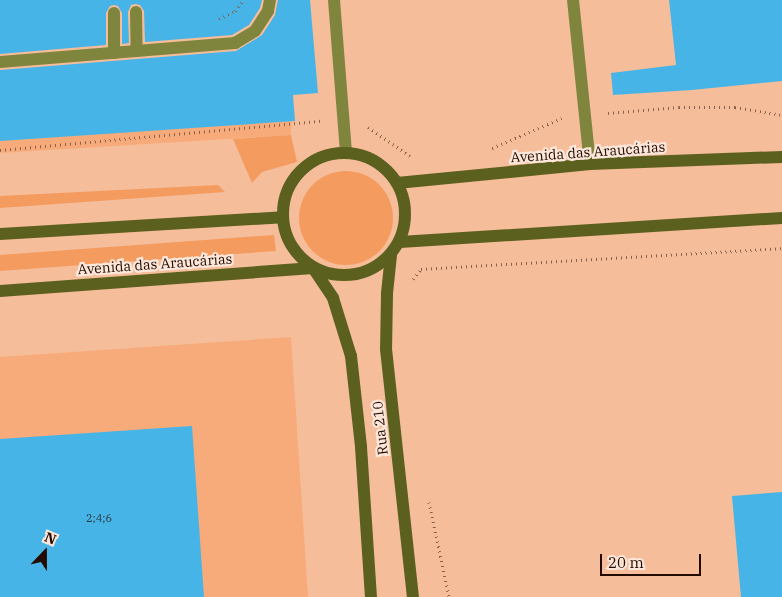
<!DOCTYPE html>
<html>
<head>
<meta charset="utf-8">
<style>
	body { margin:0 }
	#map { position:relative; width:782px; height:597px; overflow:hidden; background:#f6bd9a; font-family:"IBM Plex Serif",serif }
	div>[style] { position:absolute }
	.built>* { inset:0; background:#f7ab7a }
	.green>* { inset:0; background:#f49b5f }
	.round { border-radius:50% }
	.building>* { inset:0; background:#47b4e8 }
	.path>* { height:3px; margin-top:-1.5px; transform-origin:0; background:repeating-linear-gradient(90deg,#8a624b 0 1px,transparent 0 5px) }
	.street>* { height:12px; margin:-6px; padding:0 6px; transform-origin:6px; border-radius:6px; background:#80853d }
	.secondary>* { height:12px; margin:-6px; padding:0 6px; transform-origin:6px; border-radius:6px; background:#5c601f }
	.secondary>.ring { margin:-6px; padding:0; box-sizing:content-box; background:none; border:12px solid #5c601f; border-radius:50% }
	span { translate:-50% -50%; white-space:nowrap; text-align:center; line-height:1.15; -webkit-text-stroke:4.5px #fde7da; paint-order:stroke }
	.number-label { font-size:11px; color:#2c353a }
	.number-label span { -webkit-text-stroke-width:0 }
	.street-label { font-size:14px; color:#230b00 }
	.north { position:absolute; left:20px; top:527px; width:50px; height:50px; -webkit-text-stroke:4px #fde7da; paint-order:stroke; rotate:22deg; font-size:14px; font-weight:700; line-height:20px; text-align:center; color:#230b00 }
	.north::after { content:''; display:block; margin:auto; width:18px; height:22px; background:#230b00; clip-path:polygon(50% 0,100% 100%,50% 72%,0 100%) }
	.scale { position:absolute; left:600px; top:554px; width:101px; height:22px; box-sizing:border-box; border:2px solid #230b00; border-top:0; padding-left:6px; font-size:15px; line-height:18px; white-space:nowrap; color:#230b00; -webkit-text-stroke:4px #fde7da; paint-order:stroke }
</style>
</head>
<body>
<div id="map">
	<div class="built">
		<i style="clip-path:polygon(0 72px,292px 98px,291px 135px,0 153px)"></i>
		<i style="clip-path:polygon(291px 337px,308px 597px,0 597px,0 357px)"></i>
	</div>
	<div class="green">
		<i style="clip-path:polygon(291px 135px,297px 162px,262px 172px,252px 183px,233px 139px)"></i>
		<i class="round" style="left:299px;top:171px;width:94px;height:94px"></i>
		<i style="clip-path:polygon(218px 185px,225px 192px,0 208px,0 196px)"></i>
		<i style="clip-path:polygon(274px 235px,276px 251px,0 271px,0 255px)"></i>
	</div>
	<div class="building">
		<i style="clip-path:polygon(0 0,262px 0,260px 8px,249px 25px,232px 35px,145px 42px,144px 11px,140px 5px,135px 4px,131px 5px,128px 12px,129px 43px,122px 44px,122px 13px,118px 6px,114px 5px,110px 6px,106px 13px,106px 45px,0 54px)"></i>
		<i style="clip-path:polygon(278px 0,310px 0,318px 93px,293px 95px,295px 121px,0 141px,0 70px,236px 51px,262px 35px,275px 15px)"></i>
		<i style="clip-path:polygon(669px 0,782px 0,782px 81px,692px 90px,613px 95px,611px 73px,676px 65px)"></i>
		<i style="clip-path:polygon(192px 426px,204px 597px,0 597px,0 439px)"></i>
		<i style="clip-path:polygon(782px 492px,782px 597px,741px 597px,732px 496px)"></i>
	</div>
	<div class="path">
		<i style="left:219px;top:19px;width:18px;rotate:-27deg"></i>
		<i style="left:235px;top:11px;width:14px;rotate:-54deg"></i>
		<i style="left:608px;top:113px;width:71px;rotate:-4.8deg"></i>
		<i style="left:679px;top:107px;width:56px"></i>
		<i style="left:735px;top:107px;width:48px;rotate:9.7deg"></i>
		<i style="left:368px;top:127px;width:51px;rotate:34.6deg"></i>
		<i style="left:492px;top:148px;width:76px;rotate:-23.2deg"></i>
		<i style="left:0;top:150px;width:322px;rotate:-5.2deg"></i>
		<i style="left:413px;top:279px;width:13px;rotate:-51deg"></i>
		<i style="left:421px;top:269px;width:362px;rotate:-3.3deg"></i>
		<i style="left:429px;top:502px;width:97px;rotate:78.1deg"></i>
	</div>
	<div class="street">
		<i style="left:334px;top:0;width:153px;rotate:85.5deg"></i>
		<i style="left:573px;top:0;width:165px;rotate:84.1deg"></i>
		<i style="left:136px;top:12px;width:39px;rotate:89deg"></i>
		<i style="left:114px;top:13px;width:40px;rotate:90deg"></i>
		<i style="left:0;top:62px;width:236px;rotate:-4.6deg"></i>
		<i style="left:235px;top:43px;width:23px;rotate:-31deg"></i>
		<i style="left:255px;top:31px;width:24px;rotate:-57deg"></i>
		<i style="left:268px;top:11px;width:11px;rotate:-80deg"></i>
	</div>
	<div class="secondary">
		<i class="ring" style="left:283px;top:153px;width:110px;height:110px"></i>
		<i style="left:397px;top:183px;width:194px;rotate:-5.6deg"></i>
		<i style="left:590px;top:164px;width:192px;rotate:-2.1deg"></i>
		<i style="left:0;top:234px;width:283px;rotate:-3.4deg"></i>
		<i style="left:400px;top:242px;width:383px;rotate:-3.6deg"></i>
		<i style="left:391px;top:255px;width:39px;rotate:96deg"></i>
		<i style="left:387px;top:294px;width:55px;rotate:91deg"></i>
		<i style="left:386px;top:349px;width:249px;rotate:83.8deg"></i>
		<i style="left:0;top:291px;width:314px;rotate:-4.2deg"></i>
		<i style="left:313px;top:268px;width:36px;rotate:56deg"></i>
		<i style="left:333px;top:298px;width:61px;rotate:72.8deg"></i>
		<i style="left:351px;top:356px;width:92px;rotate:83.7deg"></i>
		<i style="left:361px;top:447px;width:150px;rotate:86.2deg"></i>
	</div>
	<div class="number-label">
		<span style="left:99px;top:518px">2;4;6</span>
	</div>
	<div class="street-label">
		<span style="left:588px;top:152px;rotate:-4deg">Avenida das Araucárias</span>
		<span style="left:155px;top:264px;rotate:-4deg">Avenida das Araucárias</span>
		<span style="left:380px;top:428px;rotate:-96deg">Rua 210</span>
	</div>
	<div class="north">N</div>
	<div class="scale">20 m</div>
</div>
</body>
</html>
